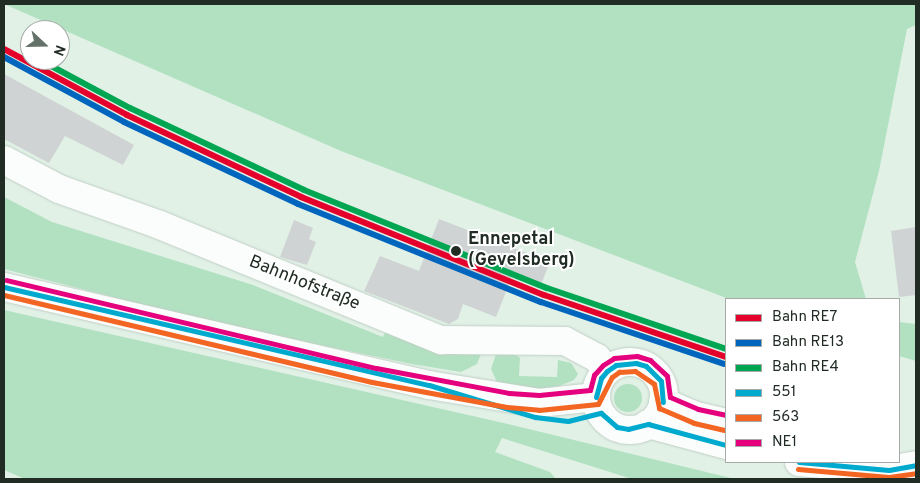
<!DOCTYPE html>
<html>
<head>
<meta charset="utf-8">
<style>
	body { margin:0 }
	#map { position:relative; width:920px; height:483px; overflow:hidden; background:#e1f1e6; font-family:Overpass,sans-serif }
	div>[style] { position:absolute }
	.green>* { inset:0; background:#b2e1c2 }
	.round { border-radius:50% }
	.building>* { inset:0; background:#d0d3d3 }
	.roads { filter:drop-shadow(0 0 1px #c1cec5) drop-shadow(0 0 1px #c1cec5) }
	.minor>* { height:28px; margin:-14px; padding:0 14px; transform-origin:14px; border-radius:14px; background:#fafdfb }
	.minor>.ring { margin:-14px; padding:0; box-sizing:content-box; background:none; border:28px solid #fafdfb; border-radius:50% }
	.bus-1>* { height:5px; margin:-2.5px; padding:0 2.5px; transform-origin:2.5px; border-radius:2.5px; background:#00a9ce }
	.bus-2>* { height:5px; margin:-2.5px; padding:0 2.5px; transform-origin:2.5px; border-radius:2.5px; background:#f26522 }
	.bus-3>* { height:5px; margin:-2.5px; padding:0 2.5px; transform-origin:2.5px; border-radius:2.5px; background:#e5007d }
	.rail-1>* { height:6px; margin:-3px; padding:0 3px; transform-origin:3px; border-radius:3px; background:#e4002b }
	.rail-2>* { height:6px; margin:-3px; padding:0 3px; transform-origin:3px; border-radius:3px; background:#0065bd }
	.rail-3>* { height:6px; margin:-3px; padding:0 3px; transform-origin:3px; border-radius:3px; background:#00a651 }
	.dots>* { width:14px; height:14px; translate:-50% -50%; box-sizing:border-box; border:2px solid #fff; border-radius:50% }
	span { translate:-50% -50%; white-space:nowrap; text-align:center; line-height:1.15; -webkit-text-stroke:4px #fff; paint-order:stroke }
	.stop-label { font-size:18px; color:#212c25; font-weight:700 }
	.left { translate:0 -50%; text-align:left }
	.street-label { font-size:18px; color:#212c25 }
	.frame { position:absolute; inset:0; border:5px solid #212c25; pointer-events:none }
	.legend { position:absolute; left:725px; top:298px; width:175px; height:165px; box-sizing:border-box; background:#fff; border:1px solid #a6aba8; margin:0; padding:6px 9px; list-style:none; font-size:15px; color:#212c25 }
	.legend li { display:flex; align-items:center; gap:10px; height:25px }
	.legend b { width:25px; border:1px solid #a6aba8 }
	.north { position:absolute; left:20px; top:20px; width:50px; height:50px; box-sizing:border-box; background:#fff; border:1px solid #a6aba8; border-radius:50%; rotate:111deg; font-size:14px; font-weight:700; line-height:20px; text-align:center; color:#212c25 }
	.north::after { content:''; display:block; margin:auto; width:18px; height:22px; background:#647169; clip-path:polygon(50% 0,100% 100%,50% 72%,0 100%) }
</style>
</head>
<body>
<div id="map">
	<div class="green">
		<i style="clip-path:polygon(4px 4px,916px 4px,916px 25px,907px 29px,879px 171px,855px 262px,866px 299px,729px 299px,341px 151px)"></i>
		<i style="clip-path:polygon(4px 197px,52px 222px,253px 285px,383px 337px,385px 332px,481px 354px,477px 364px,461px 372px,412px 364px,214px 323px,4px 269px)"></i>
		<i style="clip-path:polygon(4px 310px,508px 424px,735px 479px,632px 479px,502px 438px,495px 452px,550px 472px,556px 479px,25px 479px,4px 470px)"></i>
		<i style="clip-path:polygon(899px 322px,916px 324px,916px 361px,899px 356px)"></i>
		<i style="clip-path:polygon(514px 353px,520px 358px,519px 376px,557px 377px,558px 360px,571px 363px,578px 374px,574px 380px,559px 386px,529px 390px,497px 382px,491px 369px,496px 354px)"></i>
		<i class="round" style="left:614px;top:384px;width:28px;height:28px"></i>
	</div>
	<div class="building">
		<i style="clip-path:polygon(4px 74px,134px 145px,123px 165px,65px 136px,49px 163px,4px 139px)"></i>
		<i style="clip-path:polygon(439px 219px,550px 262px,540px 287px,512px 276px,496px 317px,463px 304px,458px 319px,449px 324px,364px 291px,380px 256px,419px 271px)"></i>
		<i style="clip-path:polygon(294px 220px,313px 228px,309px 239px,316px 242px,307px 265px,280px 257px)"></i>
		<i style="clip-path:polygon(916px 227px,916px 295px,899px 297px,891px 231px)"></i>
	</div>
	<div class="roads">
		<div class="minor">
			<i style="left:4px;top:160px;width:62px;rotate:27.8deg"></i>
			<i style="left:59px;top:189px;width:107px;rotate:19.6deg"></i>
			<i style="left:160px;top:225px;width:304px;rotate:22.3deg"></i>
			<i style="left:441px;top:340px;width:124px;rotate:0.5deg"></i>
			<i style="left:565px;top:341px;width:36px;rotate:28deg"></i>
			<i style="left:597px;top:358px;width:16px;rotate:52deg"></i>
			<i style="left:4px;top:287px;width:436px;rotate:13deg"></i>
			<i style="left:429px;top:385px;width:111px;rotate:9.3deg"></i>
			<i style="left:539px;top:403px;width:57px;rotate:-6deg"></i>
			<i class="ring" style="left:596px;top:362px;width:40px;height:40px"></i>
			<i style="left:663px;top:402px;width:36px;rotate:23deg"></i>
			<i style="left:696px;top:416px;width:31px;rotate:13deg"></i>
			<i style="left:648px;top:424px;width:81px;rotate:15.1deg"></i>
			<i style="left:799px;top:462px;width:90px;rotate:5.1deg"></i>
			<i style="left:889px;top:470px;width:27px;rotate:-10deg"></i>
		</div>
	</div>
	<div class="bus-1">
		<i style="left:4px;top:287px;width:436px;rotate:13deg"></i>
		<i style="left:429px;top:385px;width:111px;rotate:16.8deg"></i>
		<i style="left:535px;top:417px;width:33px;rotate:7deg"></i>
		<i style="left:568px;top:421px;width:34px;rotate:-14deg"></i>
		<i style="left:596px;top:397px;width:20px;rotate:-75deg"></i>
		<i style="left:601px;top:378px;width:9px;rotate:-49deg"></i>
		<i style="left:607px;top:371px;width:11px;rotate:-34deg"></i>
		<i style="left:616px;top:365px;width:20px;rotate:-6deg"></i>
		<i style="left:636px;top:363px;width:10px;rotate:17deg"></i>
		<i style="left:646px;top:366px;width:21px;rotate:45deg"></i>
		<i style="left:661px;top:381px;width:21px;rotate:85deg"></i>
		<i style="left:601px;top:413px;width:21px;rotate:41deg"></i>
		<i style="left:617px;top:427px;width:11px;rotate:10deg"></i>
		<i style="left:628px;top:429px;width:21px;rotate:-14deg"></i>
		<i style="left:648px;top:424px;width:81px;rotate:15.1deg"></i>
		<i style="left:799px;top:462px;width:90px;rotate:5.1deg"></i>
		<i style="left:889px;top:470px;width:27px;rotate:-10deg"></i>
	</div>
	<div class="bus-2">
		<i style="left:4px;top:295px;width:378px;rotate:13.3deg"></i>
		<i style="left:372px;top:382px;width:137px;rotate:10.5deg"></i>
		<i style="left:507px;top:407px;width:32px;rotate:5deg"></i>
		<i style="left:539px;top:410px;width:59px;rotate:-5.8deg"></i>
		<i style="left:598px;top:404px;width:30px;rotate:-63deg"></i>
		<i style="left:612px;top:377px;width:9px;rotate:-36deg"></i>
		<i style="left:619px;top:372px;width:16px;rotate:-4deg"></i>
		<i style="left:635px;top:371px;width:23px;rotate:34deg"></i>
		<i style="left:654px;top:384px;width:25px;rotate:78deg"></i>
		<i style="left:659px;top:408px;width:38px;rotate:23deg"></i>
		<i style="left:694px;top:423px;width:31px;rotate:13deg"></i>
		<i style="left:798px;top:469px;width:91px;rotate:5deg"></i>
		<i style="left:889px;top:477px;width:27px;rotate:-8deg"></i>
	</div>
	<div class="bus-3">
		<i style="left:6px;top:280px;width:380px;rotate:13.4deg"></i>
		<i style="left:376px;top:368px;width:135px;rotate:10.6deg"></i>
		<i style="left:509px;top:393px;width:30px;rotate:4deg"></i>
		<i style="left:539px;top:395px;width:51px;rotate:-5.6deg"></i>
		<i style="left:590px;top:390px;width:16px;rotate:-75deg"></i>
		<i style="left:594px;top:375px;width:13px;rotate:-48deg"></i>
		<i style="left:603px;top:365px;width:13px;rotate:-32deg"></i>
		<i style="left:614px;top:358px;width:23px;rotate:-5deg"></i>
		<i style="left:637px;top:356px;width:14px;rotate:17deg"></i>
		<i style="left:650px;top:360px;width:23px;rotate:43deg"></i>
		<i style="left:667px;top:376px;width:21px;rotate:82deg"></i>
		<i style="left:670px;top:397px;width:30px;rotate:23deg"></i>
		<i style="left:698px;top:409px;width:29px;rotate:12deg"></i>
	</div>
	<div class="rail-1">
		<i style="left:4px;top:49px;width:140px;rotate:28.2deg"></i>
		<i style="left:127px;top:115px;width:192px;rotate:25.2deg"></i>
		<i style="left:301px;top:197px;width:262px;rotate:22deg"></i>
		<i style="left:544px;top:295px;width:192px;rotate:18.8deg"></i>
	</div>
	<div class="rail-2">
		<i style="left:4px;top:57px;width:136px;rotate:28.4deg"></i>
		<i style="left:124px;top:122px;width:192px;rotate:25.2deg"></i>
		<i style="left:298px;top:204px;width:262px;rotate:22deg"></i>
		<i style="left:541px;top:302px;width:193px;rotate:18.7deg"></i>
	</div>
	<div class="rail-3">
		<i style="left:40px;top:60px;width:102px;rotate:28.1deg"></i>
		<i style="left:130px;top:108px;width:192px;rotate:25.2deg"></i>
		<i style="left:304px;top:190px;width:262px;rotate:22deg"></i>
		<i style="left:547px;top:288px;width:189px;rotate:18.8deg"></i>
	</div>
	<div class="dots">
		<i style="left:456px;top:251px;background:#212c25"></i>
	</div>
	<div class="stop-label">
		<span class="left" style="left:468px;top:251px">Ennepetal<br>(Gevelsberg)</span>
	</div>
	<div class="street-label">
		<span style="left:304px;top:284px;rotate:22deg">Bahnhofstraße</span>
	</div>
	<div class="frame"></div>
	<ul class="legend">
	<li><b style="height:6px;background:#e4002b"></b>Bahn RE7</li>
	<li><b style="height:6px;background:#0065bd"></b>Bahn RE13</li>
	<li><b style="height:6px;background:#00a651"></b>Bahn RE4</li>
	<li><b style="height:6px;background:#00a9ce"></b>551</li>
	<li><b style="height:6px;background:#f26522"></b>563</li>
	<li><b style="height:6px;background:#e5007d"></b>NE1</li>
	</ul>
	<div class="north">N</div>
</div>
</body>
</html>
